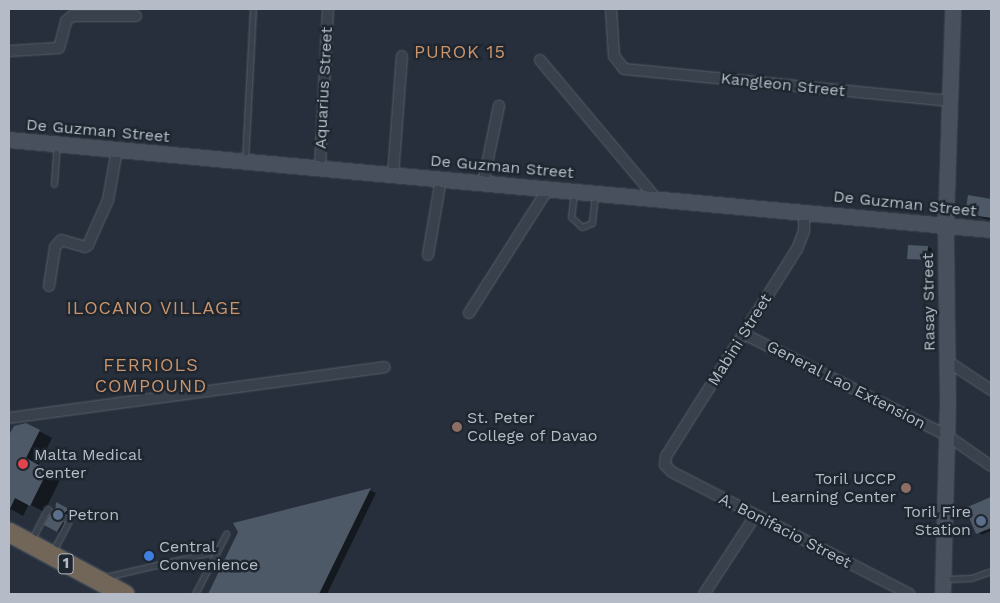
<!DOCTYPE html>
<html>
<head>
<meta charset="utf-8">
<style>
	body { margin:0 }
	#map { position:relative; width:1000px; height:603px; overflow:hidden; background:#262f3b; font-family:"Work Sans",sans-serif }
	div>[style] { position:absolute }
	.shadow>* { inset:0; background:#0007 }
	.building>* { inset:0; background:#4e5967 }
	.roads { filter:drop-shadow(0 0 1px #575f69) drop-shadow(0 0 1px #575f69) }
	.lane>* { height:5px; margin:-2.5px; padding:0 2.5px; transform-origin:2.5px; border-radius:2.5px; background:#39414c }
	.street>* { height:10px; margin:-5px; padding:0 5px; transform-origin:5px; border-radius:5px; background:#39414c }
	.secondary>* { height:14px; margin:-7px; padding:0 7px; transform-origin:7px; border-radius:7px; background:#48505e }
	.highway>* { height:19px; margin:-9.5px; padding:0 9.5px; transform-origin:9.5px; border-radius:9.5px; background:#716657 }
	.dots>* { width:14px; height:14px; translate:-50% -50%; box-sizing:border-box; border:2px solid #1e2630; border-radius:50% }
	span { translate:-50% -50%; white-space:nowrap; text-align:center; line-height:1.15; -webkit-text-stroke:5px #1e2630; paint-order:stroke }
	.shield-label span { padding:1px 4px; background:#1e2630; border:1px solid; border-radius:4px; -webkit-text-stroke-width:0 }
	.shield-label { font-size:15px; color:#b5bcc7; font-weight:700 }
	.street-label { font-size:16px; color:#b5bcc7 }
	.poi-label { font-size:16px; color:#b5bcc7 }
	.left { translate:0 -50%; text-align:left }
	.right { translate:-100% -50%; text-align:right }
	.neighbourhood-label { font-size:18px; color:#cc946b; letter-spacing:1px }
	.frame { position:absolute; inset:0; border:10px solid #b5bcc7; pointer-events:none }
</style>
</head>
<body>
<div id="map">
	<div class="shadow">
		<i style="clip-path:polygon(969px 196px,991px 201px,991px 220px,967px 214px)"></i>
		<i style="clip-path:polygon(928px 247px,932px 249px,931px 261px,909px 258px)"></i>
		<i style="clip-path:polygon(14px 427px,39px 431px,52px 438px,38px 466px,61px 478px,44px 512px,29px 504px,23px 516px,9px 508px,9px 438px)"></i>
		<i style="clip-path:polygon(370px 490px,376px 493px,327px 594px,209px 594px,240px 532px,235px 524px)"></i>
		<i style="clip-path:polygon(991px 499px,991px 531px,981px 535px,967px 508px)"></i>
		<i style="clip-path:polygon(57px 504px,70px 511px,62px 517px,64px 523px,59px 532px,46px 525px,56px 515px)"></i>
	</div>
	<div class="building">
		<i style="clip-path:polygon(968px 195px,991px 199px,991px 218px,965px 214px)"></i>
		<i style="clip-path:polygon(908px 245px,928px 246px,927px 260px,907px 259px)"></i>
		<i style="clip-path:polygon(26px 423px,40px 430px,26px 458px,48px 470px,30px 506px,15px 498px,9px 511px,9px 435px,14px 426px)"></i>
		<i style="clip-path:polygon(371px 488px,319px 594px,208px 594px,238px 532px,233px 523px)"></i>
		<i style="clip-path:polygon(991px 497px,991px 528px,976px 534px,965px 508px)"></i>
		<i style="clip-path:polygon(56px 502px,69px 509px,61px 516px,63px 522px,57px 532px,44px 525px,49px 516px,55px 514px)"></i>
	</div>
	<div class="roads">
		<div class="lane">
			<i style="left:245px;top:161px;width:152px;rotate:-87deg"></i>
			<i style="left:54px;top:184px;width:39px;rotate:-86deg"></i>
			<i style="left:574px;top:193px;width:24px;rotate:97deg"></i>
			<i style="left:571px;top:217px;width:15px;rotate:42deg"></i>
			<i style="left:582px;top:227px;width:11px;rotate:-22deg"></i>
			<i style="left:592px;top:223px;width:27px;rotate:-84deg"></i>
			<i style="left:31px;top:541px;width:36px;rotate:-63deg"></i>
			<i style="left:47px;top:509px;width:5px;rotate:37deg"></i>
			<i style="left:53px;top:551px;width:34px;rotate:-62deg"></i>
			<i style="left:69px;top:521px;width:5px;rotate:-143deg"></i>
			<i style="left:105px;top:577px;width:115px;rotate:-13.1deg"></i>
			<i style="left:945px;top:579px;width:26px;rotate:-2deg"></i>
			<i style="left:971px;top:578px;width:21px;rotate:-19deg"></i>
			<i style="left:195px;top:594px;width:68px;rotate:-62.7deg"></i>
		</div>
		<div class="street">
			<i style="left:611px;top:9px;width:47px;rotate:86.3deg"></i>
			<i style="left:614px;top:56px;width:16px;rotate:52deg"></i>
			<i style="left:624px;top:69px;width:328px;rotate:5.6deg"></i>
			<i style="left:9px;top:51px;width:50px;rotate:-3.4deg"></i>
			<i style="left:59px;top:48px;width:28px;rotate:-75deg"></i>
			<i style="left:66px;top:21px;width:8px;rotate:-40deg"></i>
			<i style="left:72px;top:16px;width:64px"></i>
			<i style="left:540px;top:60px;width:180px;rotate:50deg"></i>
			<i style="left:320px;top:168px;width:159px;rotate:-87.1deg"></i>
			<i style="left:393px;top:175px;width:119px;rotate:-85.7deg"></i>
			<i style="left:483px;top:183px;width:79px;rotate:-78.3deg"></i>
			<i style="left:804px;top:211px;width:20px;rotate:90deg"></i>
			<i style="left:804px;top:231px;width:19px;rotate:111deg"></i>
			<i style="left:797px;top:249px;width:245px;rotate:122.3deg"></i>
			<i style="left:666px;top:456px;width:9px;rotate:96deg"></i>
			<i style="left:665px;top:465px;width:10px;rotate:45deg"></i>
			<i style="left:672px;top:472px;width:267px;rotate:27.2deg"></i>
			<i style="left:428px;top:255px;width:77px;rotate:-80.3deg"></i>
			<i style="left:49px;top:286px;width:39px;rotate:-81deg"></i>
			<i style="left:55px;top:247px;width:9px;rotate:-49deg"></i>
			<i style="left:61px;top:240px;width:25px;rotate:16deg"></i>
			<i style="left:85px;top:247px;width:4px;rotate:-34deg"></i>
			<i style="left:88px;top:245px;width:49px;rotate:-66deg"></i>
			<i style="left:108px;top:200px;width:51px;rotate:-79.8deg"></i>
			<i style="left:469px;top:313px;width:147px;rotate:-57.5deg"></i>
			<i style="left:744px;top:334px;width:228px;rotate:26.6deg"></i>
			<i style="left:948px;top:436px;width:52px;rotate:34.9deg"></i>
			<i style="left:947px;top:361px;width:53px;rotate:33.4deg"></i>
			<i style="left:9px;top:418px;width:379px;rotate:-7.7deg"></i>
			<i style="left:704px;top:594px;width:93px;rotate:-56.8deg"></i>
		</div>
		<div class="secondary">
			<i style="left:9px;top:140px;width:986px;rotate:5.24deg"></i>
			<i style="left:943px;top:594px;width:194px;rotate:-88.5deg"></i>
			<i style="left:948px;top:400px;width:175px;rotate:-90.7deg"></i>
			<i style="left:946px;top:225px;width:216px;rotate:-88.1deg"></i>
		</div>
		<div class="highway">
			<i style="left:9px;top:532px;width:131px;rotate:28.3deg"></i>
		</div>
	</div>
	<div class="dots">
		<i style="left:457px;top:427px;background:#8d6e63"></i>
		<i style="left:23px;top:464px;background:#e0444e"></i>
		<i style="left:906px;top:488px;background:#8d6e63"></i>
		<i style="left:58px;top:515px;background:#5c6f8a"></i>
		<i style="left:981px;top:521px;background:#5c6f8a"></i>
		<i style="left:149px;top:556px;background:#3f7fe0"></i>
	</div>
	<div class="shield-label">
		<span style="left:66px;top:564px">1</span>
	</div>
	<div class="street-label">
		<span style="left:783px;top:85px;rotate:6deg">Kangleon Street</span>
		<span style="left:324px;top:88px;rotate:-87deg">Aquarius Street</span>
		<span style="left:98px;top:131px;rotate:5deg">De Guzman Street</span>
		<span style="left:502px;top:167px;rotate:5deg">De Guzman Street</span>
		<span style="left:905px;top:204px;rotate:6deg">De Guzman Street</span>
		<span style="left:929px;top:302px;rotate:-91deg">Rasay Street</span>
		<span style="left:740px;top:340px;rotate:-58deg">Mabini Street</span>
		<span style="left:846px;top:385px;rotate:27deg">General Lao Extension</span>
		<span style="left:785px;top:531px;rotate:27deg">A. Bonifacio Street</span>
	</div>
	<div class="poi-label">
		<span class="left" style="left:467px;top:427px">St. Peter<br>College of Davao</span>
		<span class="left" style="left:34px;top:464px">Malta Medical<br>Center</span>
		<span class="right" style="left:896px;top:488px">Toril UCCP<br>Learning Center</span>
		<span class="right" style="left:971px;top:521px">Toril Fire<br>Station</span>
		<span class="left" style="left:68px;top:515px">Petron</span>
		<span class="left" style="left:159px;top:556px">Central<br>Convenience</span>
	</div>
	<div class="neighbourhood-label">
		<span style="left:460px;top:52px">PUROK 15</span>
		<span style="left:154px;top:308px">ILOCANO VILLAGE</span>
		<span style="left:151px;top:376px">FERRIOLS<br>COMPOUND</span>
	</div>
	<div class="frame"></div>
</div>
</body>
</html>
